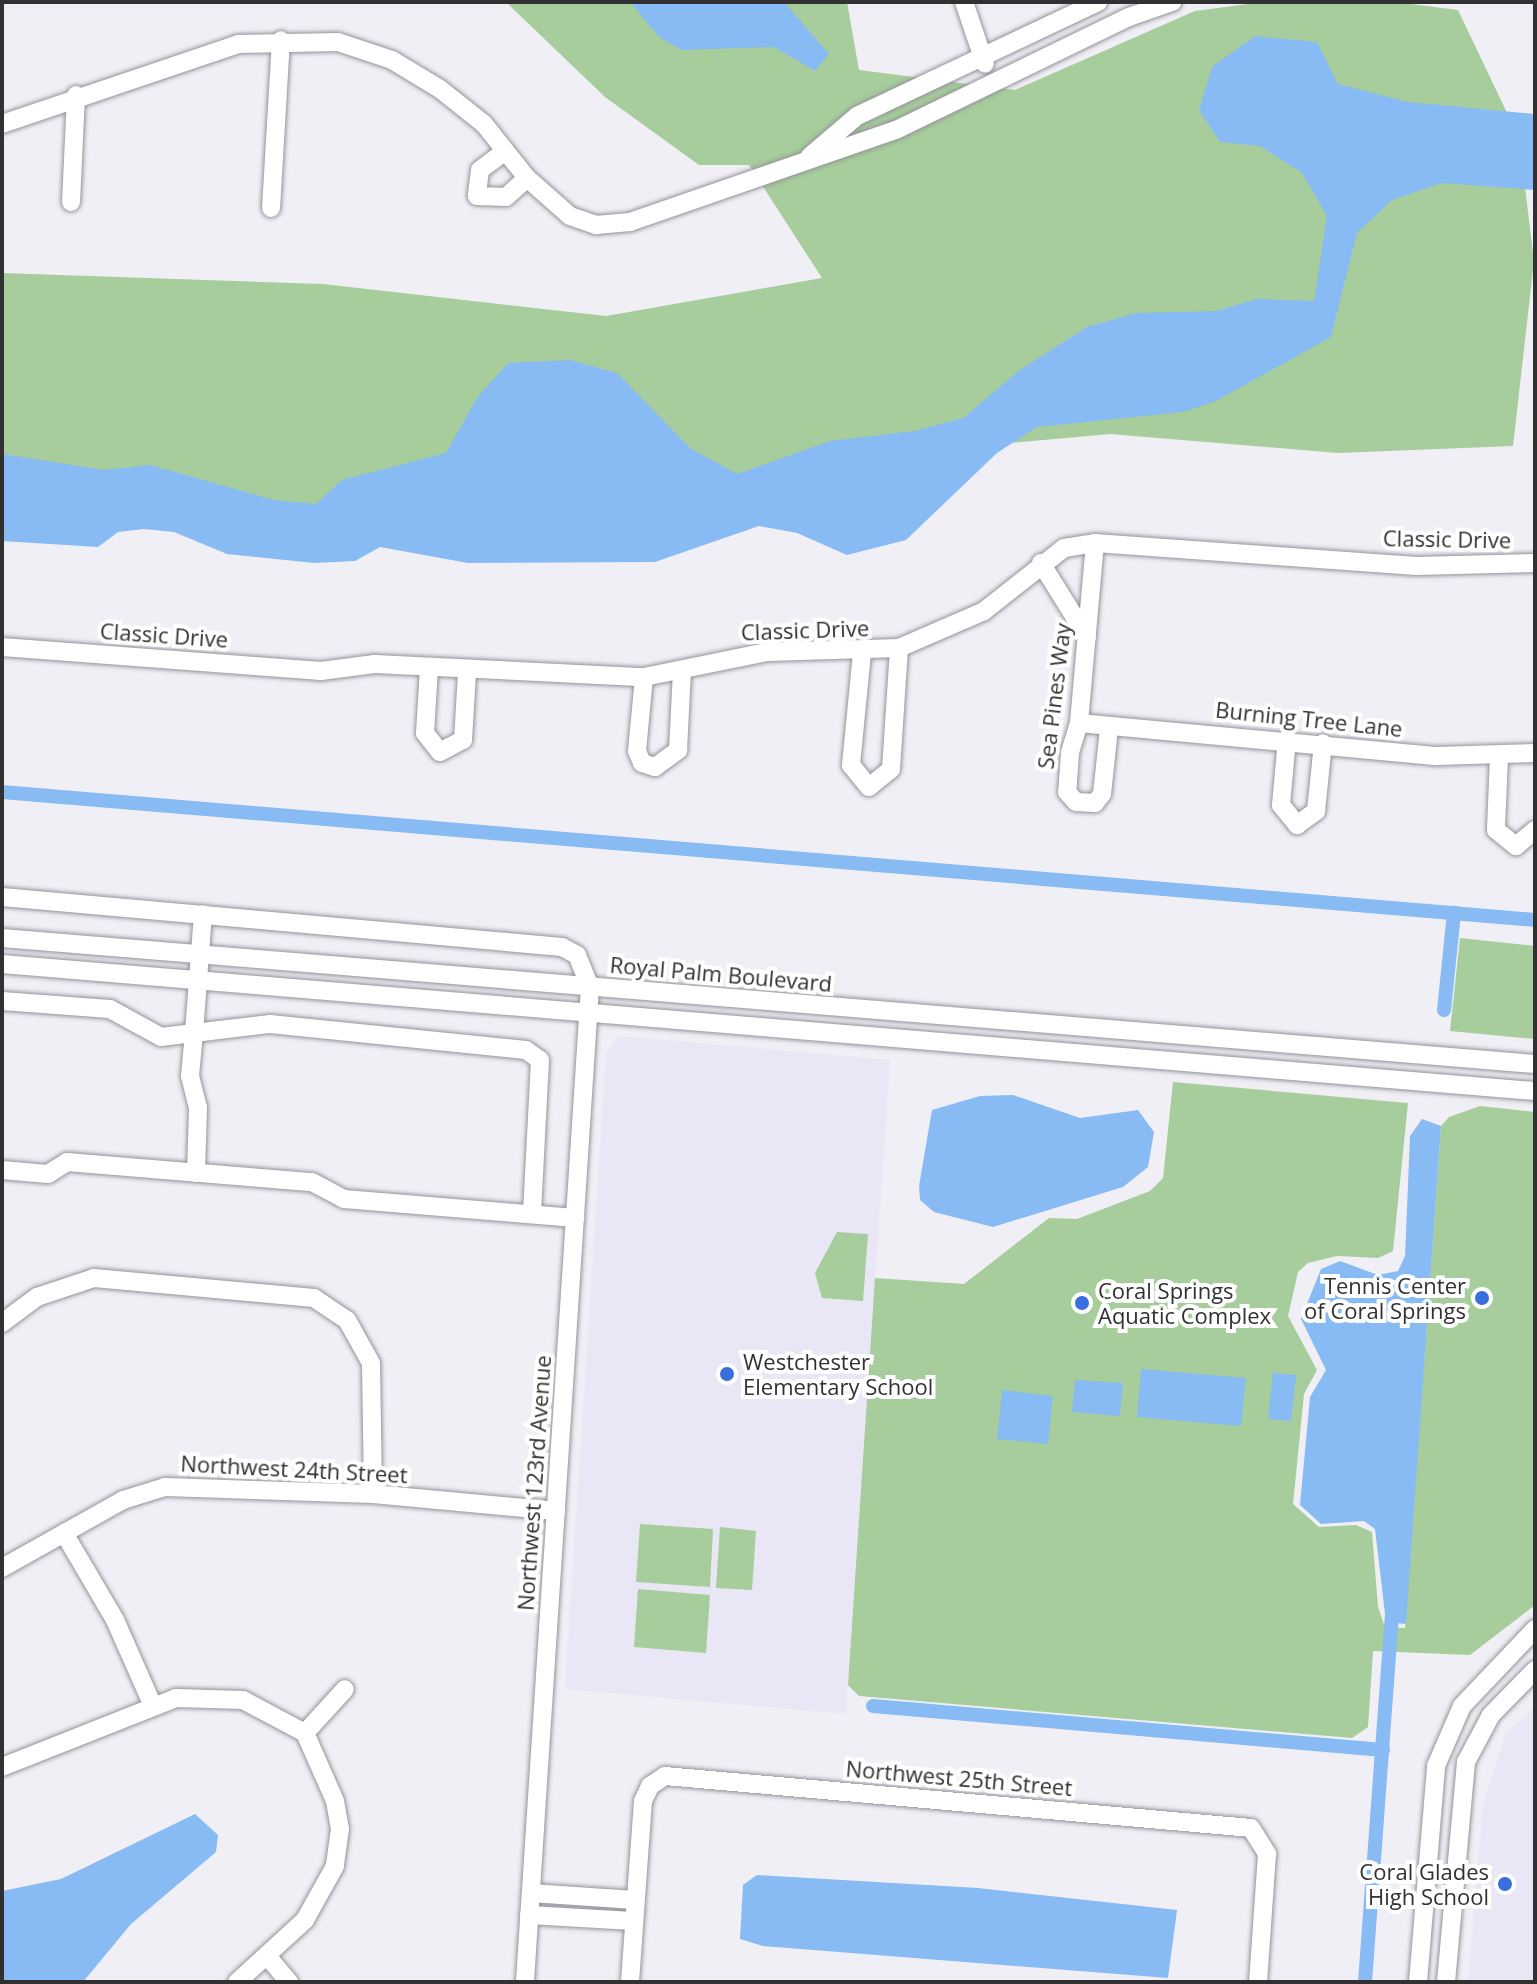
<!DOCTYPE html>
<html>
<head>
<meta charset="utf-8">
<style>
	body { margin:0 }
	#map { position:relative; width:1537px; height:1984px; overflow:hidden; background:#f0eff6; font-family:"Open Sans",sans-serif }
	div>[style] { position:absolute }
	.built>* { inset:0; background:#e9e6f5 }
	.green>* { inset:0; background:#a6cd9b }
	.water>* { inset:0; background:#88baf4 }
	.canal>* { height:14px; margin:-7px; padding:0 7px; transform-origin:7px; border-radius:7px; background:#88baf4 }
	.roads { filter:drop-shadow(0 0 2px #94939a) drop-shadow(0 0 2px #94939a) }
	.minor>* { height:18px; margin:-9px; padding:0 9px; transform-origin:9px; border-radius:9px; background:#fff }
	.dots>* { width:22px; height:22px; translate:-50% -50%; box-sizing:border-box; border:4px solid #fff; border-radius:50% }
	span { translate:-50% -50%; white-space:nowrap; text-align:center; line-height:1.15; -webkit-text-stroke:8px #fff; paint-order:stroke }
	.street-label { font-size:22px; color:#313134 }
	.poi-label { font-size:22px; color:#313134 }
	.right { translate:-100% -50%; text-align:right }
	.left { translate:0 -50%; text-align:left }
	.frame { position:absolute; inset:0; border:4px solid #313134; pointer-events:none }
</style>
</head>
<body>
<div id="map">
	<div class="built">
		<i style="clip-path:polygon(619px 1036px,890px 1060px,846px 1714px,565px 1689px,606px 1053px)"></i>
		<i style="clip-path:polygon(1535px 1706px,1535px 1982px,1468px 1982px,1483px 1805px,1505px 1735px)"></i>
	</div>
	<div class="green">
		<i style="clip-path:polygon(506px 2px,847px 2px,859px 70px,1015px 90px,1195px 11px,1263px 2px,1395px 2px,1458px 10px,1519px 138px,1534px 261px,1513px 446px,1338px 453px,1110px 434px,977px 446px,585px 539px,2px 495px,2px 273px,323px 284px,606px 316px,822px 278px,749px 165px,699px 165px,605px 97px)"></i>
		<i style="clip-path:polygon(1460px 938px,1535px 946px,1535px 1039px,1450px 1031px)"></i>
		<i style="clip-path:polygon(1173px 1082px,1408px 1103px,1393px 1251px,1378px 1258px,1337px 1256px,1308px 1263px,1298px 1272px,1288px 1316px,1317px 1370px,1304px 1394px,1293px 1504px,1319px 1527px,1356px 1525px,1372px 1532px,1378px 1607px,1385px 1627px,1405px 1628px,1441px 1126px,1449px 1117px,1480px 1106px,1535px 1112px,1535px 1605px,1470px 1655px,1373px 1651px,1368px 1727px,1352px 1738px,859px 1696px,848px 1685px,875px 1278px,964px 1284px,1049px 1218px,1077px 1219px,1150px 1191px,1163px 1178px)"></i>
		<i style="clip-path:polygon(837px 1232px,868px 1234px,863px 1301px,822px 1298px,815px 1273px)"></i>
		<i style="clip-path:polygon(640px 1524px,713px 1529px,710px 1587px,636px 1582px)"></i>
		<i style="clip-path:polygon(720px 1527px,756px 1531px,752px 1590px,716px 1588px)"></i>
		<i style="clip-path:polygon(638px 1589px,710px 1595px,706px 1653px,634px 1647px)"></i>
	</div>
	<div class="water">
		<i style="clip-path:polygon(630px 2px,784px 2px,829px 54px,815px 71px,774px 47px,681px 50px,659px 37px)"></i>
		<i style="clip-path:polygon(1255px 36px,1317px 42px,1338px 84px,1408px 102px,1535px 114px,1535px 190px,1442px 183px,1392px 200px,1357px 233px,1331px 337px,1216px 401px,1183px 412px,1037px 427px,997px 453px,906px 540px,847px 555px,797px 533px,759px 526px,655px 562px,468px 563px,380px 547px,355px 561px,314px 563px,227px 554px,174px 532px,144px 529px,118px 532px,98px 547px,2px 541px,2px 454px,104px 470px,150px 465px,274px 500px,316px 504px,342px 480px,446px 453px,477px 398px,508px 363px,569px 360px,617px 373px,690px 448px,737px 474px,830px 441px,915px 431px,963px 418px,1020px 370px,1087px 327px,1137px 313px,1217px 311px,1257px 299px,1314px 301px,1327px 216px,1302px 173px,1260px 146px,1220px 142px,1199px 110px,1212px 67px)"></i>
		<i style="clip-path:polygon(1013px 1095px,1080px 1118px,1138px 1110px,1154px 1132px,1148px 1167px,1123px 1187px,993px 1227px,934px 1212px,920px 1200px,919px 1186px,932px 1110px,980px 1096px)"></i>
		<i style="clip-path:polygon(1422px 1119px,1441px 1126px,1406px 1624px,1386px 1622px,1375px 1529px,1364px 1521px,1321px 1524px,1300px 1505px,1310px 1397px,1326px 1370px,1301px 1319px,1321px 1269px,1340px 1261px,1378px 1275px,1398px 1271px,1405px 1256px,1410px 1136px)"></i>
		<i style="clip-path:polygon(1141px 1369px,1246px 1378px,1241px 1426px,1137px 1417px)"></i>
		<i style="clip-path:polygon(1273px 1373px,1296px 1375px,1291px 1421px,1268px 1419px)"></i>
		<i style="clip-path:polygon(1075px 1380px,1123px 1383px,1120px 1416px,1072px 1412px)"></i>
		<i style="clip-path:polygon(1002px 1390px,1053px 1396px,1048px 1444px,997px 1439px)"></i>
		<i style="clip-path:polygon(195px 1814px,218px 1835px,216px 1852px,131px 1924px,83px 1982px,2px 1982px,2px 1891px,61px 1879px)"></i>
		<i style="clip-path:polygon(757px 1875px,978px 1888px,1177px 1910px,1168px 1978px,763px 1946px,740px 1939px,743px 1885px)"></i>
	</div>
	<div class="canal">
		<i style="left:2px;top:792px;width:1538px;rotate:4.77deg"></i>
		<i style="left:1444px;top:1010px;width:98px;rotate:-84.1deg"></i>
		<i style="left:873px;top:1706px;width:512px;rotate:4.93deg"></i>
		<i style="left:1365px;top:1982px;width:380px;rotate:-85.8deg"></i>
	</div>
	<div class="roads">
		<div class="minor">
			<i style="left:964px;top:2px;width:65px;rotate:71.3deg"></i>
			<i style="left:2px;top:124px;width:249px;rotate:-18.7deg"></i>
			<i style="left:238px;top:44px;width:100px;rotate:-1.1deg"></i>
			<i style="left:338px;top:42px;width:57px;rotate:18.4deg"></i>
			<i style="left:392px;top:60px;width:56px;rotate:31.1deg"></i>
			<i style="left:440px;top:89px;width:56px;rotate:38.5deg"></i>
			<i style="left:484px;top:124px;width:69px;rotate:51.5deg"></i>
			<i style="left:527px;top:178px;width:57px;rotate:41.5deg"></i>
			<i style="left:570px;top:216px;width:28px;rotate:19deg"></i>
			<i style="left:596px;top:225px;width:34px;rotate:-5deg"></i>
			<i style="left:630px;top:222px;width:281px;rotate:-19.1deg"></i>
			<i style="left:896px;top:130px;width:259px;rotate:-25.9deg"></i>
			<i style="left:1129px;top:17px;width:46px;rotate:-19.2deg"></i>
			<i style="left:504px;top:152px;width:30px;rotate:143deg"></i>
			<i style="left:480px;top:170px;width:26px;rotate:97deg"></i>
			<i style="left:477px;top:196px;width:29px;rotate:2deg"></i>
			<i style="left:506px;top:197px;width:28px;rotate:-42deg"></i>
			<i style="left:810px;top:156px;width:62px;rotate:-40.4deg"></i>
			<i style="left:857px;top:116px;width:267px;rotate:-25.3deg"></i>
			<i style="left:71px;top:202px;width:107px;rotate:-87.3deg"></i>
			<i style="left:271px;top:208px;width:168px;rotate:-86.6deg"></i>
			<i style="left:1095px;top:543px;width:181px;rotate:95.1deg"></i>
			<i style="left:1079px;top:723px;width:31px;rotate:107deg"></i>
			<i style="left:1070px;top:753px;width:39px;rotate:94deg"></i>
			<i style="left:1067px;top:792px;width:13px;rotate:48deg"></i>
			<i style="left:1076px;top:802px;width:19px;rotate:3deg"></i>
			<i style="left:1095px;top:803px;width:11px;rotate:-52deg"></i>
			<i style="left:1102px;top:794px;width:66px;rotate:-83.9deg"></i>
			<i style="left:1041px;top:563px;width:87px;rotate:58.1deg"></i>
			<i style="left:2px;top:647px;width:320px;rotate:4.3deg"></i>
			<i style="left:321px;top:671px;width:54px;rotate:-7.4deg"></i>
			<i style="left:375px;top:664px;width:269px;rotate:2.8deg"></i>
			<i style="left:644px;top:677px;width:126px;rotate:-11.5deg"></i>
			<i style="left:767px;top:652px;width:132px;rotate:-1.7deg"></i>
			<i style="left:899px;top:648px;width:93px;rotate:-23.5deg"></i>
			<i style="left:984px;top:611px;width:102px;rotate:-38.2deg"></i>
			<i style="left:1064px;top:548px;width:31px;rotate:-9deg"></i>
			<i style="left:1095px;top:543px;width:322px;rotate:4.1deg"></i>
			<i style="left:1416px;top:566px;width:119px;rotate:-1.4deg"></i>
			<i style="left:862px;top:653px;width:113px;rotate:95.6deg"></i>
			<i style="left:851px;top:765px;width:28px;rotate:51deg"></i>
			<i style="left:869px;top:787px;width:28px;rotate:-39deg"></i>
			<i style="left:891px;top:769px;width:121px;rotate:-86.2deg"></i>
			<i style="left:429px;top:668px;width:65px;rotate:93.5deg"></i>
			<i style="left:425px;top:733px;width:24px;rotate:52deg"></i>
			<i style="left:440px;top:752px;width:26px;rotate:-28deg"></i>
			<i style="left:463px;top:740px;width:68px;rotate:-86.6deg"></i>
			<i style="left:644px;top:677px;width:74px;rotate:95.4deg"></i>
			<i style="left:637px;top:751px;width:13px;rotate:67deg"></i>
			<i style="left:642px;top:763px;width:14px;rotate:17deg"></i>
			<i style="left:655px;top:767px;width:29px;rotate:-36deg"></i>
			<i style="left:678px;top:750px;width:79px;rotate:-87.1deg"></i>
			<i style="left:1079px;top:723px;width:360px;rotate:5.3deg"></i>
			<i style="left:1437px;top:756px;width:98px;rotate:-1.8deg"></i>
			<i style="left:1287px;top:739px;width:66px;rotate:95.2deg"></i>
			<i style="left:1281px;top:805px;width:26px;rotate:51deg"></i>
			<i style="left:1297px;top:825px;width:24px;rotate:-36deg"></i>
			<i style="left:1316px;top:811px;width:68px;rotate:-84.1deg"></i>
			<i style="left:1499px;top:757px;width:73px;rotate:92.4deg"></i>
			<i style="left:1496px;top:830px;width:26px;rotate:39deg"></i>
			<i style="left:1516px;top:846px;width:25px;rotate:-40deg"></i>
			<i style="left:2px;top:897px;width:562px;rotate:5.1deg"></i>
			<i style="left:562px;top:947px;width:17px;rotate:28deg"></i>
			<i style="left:577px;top:955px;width:35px;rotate:68deg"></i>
			<i style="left:590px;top:987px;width:997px;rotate:93.74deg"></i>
			<i style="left:2px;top:938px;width:1538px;rotate:4.7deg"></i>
			<i style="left:2px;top:964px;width:1538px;rotate:4.74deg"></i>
			<i style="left:2px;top:1001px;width:108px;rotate:4.2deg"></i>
			<i style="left:110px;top:1009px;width:58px;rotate:28.8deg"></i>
			<i style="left:161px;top:1037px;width:33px;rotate:-7deg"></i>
			<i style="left:194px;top:1033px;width:119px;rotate:-85.7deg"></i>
			<i style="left:2px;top:1170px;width:46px;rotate:5deg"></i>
			<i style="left:48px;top:1174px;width:22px;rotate:-32deg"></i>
			<i style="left:67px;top:1162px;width:246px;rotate:4.7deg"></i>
			<i style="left:312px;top:1182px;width:36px;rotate:28deg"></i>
			<i style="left:344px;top:1199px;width:232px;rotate:4.7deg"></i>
			<i style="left:196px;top:1173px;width:65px;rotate:-88.2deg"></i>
			<i style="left:198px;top:1108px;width:33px;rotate:-104deg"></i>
			<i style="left:190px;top:1076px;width:43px;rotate:-84.7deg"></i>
			<i style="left:194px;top:1033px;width:77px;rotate:-6.8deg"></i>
			<i style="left:270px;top:1024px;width:257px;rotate:5.8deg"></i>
			<i style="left:526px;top:1050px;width:17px;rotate:36deg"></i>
			<i style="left:540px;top:1060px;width:154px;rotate:93deg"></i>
			<i style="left:2px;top:1323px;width:44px;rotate:-36.6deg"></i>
			<i style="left:37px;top:1297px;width:60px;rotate:-18.4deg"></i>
			<i style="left:94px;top:1278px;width:221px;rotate:5.2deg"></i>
			<i style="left:314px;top:1298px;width:40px;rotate:34deg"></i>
			<i style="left:347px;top:1320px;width:49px;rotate:60.8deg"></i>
			<i style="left:371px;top:1363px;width:131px;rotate:89.1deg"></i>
			<i style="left:64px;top:1533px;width:101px;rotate:59.6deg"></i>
			<i style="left:115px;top:1620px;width:92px;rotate:66.2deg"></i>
			<i style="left:2px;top:1568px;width:139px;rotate:-29.3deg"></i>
			<i style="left:123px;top:1500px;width:44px;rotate:-17.2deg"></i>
			<i style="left:165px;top:1487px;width:208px;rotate:1.9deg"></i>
			<i style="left:373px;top:1494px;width:184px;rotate:5.3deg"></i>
			<i style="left:305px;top:1733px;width:59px;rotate:-47.7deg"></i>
			<i style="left:2px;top:1767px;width:187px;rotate:-21.6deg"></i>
			<i style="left:176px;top:1698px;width:67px;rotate:1.7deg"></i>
			<i style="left:243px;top:1700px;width:70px;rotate:28deg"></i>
			<i style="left:305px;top:1733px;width:74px;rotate:66.2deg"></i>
			<i style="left:335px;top:1801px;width:28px;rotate:80deg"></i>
			<i style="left:340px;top:1829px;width:37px;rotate:98deg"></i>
			<i style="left:335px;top:1866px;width:62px;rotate:119.1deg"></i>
			<i style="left:305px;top:1920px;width:92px;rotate:137.6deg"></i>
			<i style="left:531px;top:1893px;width:104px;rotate:3.9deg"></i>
			<i style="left:529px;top:1915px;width:104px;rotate:3.3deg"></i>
			<i style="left:268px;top:1957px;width:33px;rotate:50deg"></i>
			<i style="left:630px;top:1982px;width:181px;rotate:-85.9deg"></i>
			<i style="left:643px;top:1801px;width:17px;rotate:-65deg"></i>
			<i style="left:650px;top:1786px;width:18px;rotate:-34deg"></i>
			<i style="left:665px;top:1776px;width:588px;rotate:5.07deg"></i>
			<i style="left:1251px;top:1828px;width:31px;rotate:58deg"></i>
			<i style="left:1267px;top:1854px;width:128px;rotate:94deg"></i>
			<i style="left:1418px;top:1982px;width:217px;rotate:-85.2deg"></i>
			<i style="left:1436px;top:1766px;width:65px;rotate:-66.6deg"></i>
			<i style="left:1462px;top:1706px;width:106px;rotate:-46.5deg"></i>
			<i style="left:1446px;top:1982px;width:221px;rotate:-84.8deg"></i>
			<i style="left:1466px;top:1762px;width:53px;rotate:-62deg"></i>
			<i style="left:1491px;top:1715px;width:63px;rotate:-45.6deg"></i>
		</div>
	</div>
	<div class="dots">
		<i style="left:1482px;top:1298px;background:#386edd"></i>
		<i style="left:1082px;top:1303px;background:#386edd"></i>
		<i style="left:727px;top:1374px;background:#386edd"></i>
		<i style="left:1505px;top:1884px;background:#386edd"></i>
	</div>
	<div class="street-label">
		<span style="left:1447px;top:539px;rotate:1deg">Classic Drive</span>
		<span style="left:805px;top:630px;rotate:-2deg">Classic Drive</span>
		<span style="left:164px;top:635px;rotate:4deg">Classic Drive</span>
		<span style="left:1054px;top:696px;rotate:-83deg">Sea Pines Way</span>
		<span style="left:1309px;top:719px;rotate:6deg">Burning Tree Lane</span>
		<span style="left:721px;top:974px;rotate:5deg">Royal Palm Boulevard</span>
		<span style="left:294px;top:1469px;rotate:3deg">Northwest 24th Street</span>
		<span style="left:534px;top:1483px;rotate:-86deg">Northwest 123rd Avenue</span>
		<span style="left:959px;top:1778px;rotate:5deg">Northwest 25th Street</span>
	</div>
	<div class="poi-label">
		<span class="right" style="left:1466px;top:1298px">Tennis Center<br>of Coral Springs</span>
		<span class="left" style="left:1098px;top:1303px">Coral Springs<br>Aquatic Complex</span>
		<span class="left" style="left:743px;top:1374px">Westchester<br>Elementary School</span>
		<span class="right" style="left:1489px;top:1884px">Coral Glades<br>High School</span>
	</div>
	<div class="frame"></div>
</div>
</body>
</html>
